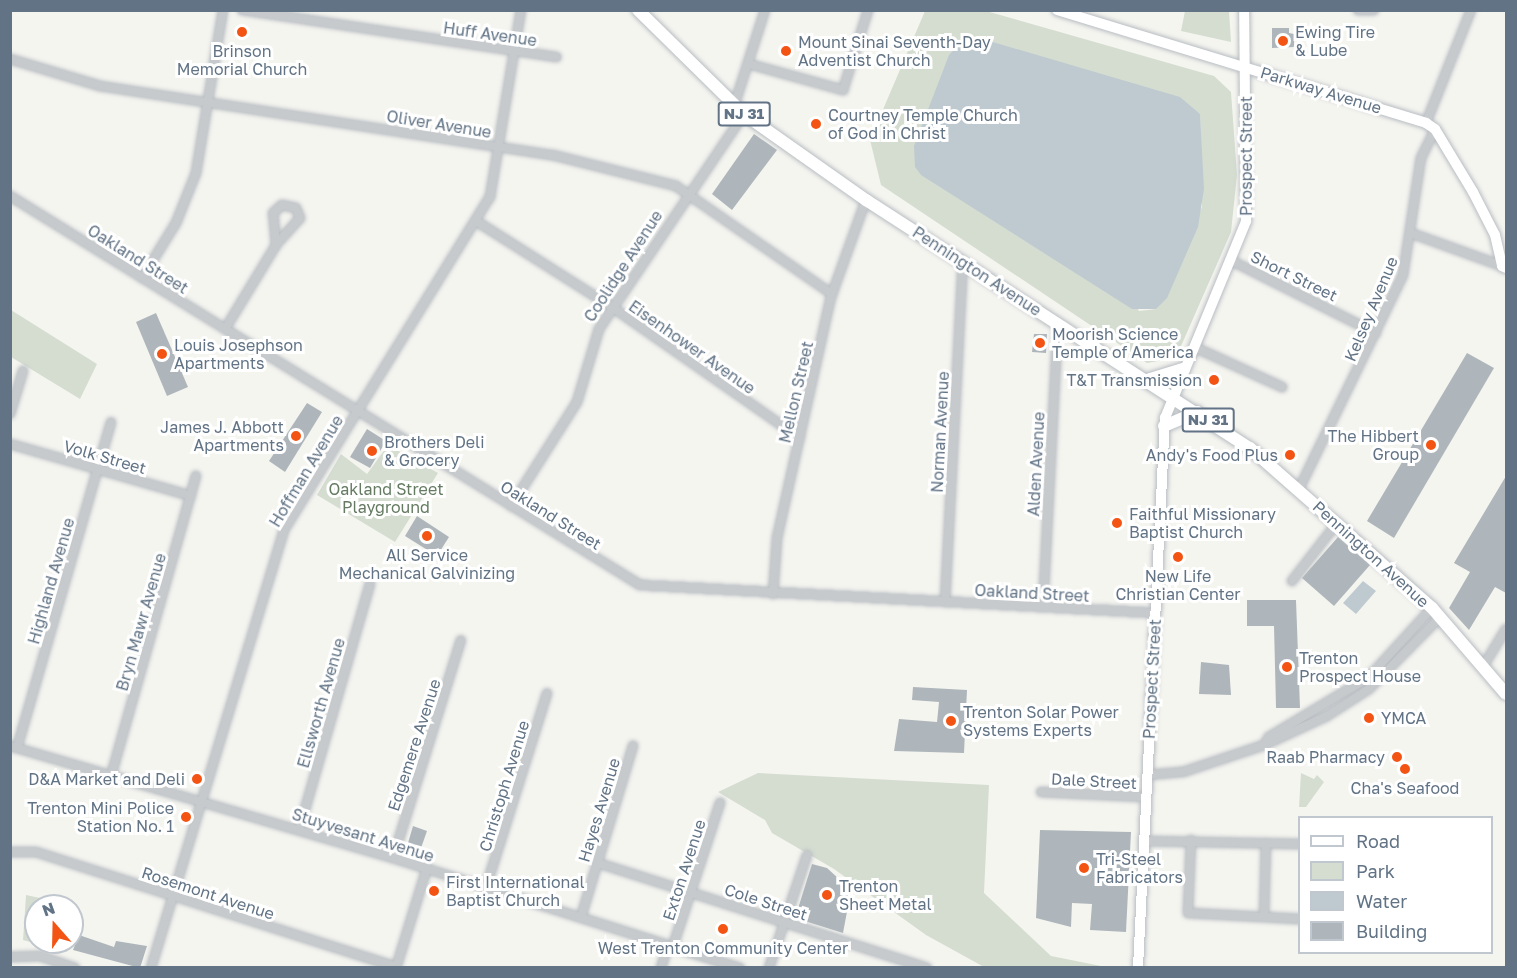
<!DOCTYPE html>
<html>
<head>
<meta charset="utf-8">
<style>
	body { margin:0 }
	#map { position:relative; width:1517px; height:978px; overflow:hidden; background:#f5f5f0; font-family:"Golos Text",sans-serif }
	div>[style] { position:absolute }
	.green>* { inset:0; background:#d5ddd1 }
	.water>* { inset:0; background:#bfcad0 }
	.building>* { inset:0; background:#aeb6bb }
	.roads { filter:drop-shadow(0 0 2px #b8bdc2) drop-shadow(0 0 2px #b8bdc2) }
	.street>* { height:8px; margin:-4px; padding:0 4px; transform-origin:4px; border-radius:4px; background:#c7cacd }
	.secondary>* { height:10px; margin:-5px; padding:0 5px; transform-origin:5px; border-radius:5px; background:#fff }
	.primary>* { height:12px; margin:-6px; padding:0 6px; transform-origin:6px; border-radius:6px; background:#fff }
	.dots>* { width:16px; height:16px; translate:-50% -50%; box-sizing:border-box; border:3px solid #fff; border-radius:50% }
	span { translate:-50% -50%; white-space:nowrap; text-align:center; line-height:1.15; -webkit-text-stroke:6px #fff; paint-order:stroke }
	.shield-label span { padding:2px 4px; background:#fff; border:2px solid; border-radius:4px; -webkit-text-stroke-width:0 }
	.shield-label { font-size:15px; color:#617385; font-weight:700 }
	.poi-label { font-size:16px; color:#617385 }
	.left { translate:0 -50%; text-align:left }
	.right { translate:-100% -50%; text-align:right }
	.street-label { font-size:16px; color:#617385 }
	.park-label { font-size:16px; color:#647b61 }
	.frame { position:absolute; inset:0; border:12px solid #617385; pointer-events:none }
	.legend { position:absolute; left:1298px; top:816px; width:195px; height:138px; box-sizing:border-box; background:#fff; border:2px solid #c0c7ce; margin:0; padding:8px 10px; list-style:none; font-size:18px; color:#617385 }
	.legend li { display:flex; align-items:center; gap:12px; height:30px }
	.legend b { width:30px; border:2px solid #c0c7ce }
	.north { position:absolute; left:24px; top:894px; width:60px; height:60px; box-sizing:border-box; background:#fff; border:2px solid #c0c7ce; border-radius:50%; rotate:340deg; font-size:16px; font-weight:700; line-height:24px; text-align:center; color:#617385 }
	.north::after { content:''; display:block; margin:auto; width:21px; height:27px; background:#f35413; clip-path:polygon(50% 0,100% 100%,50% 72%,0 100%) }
</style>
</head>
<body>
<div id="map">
	<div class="green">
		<i style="clip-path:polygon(evenodd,925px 11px,986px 11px,1214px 76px,1231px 92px,1237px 175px,1231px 232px,1178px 353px,1170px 359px,1147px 363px,881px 185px,870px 140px,925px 11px,979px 38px,1200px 114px,1202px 207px,1156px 309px,1139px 311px,979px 38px)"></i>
		<i style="clip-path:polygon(1185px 11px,1229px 11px,1231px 42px,1181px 31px)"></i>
		<i style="clip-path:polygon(11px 310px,97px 364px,80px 399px,11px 357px)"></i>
		<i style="clip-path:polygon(388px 445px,438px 473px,395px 542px,317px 495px,341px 454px,367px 474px)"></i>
		<i style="clip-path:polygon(758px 773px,989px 785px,984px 893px,1051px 956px,1106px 967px,984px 967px,926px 935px,834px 869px,772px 833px,765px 820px,718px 792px)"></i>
		<i style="clip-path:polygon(1301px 773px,1314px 779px,1317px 775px,1324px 782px,1306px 807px,1299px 807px)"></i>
		<i style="clip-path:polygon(26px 895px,77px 906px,72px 928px,72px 906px,36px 906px,36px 942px,69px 942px,67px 952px,23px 940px)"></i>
	</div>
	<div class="water">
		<i style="clip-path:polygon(979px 38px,1180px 97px,1200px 114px,1204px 189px,1198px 227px,1167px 298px,1156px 309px,1132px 309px,921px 175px,915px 167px,914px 146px,949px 55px,957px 46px)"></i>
		<i style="clip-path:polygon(1363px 581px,1376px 591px,1356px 614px,1343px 603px)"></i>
	</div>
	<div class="building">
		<i style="clip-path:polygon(1272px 28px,1289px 28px,1289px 33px,1294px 34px,1294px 47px,1272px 48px)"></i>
		<i style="clip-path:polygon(754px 134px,777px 150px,732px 210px,712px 194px)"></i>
		<i style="clip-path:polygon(156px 313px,188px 387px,167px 396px,136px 322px)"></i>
		<i style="clip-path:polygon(1034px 334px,1047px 334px,1046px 353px,1032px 352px)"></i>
		<i style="clip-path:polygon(1467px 353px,1494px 368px,1394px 538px,1367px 521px)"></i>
		<i style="clip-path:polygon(307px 403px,322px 412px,285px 472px,269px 461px)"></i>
		<i style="clip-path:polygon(367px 429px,386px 441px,370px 468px,350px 457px)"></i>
		<i style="clip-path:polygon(1506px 476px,1506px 593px,1495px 587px,1469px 630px,1449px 608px,1470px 572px,1454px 563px)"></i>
		<i style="clip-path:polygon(417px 516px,449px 537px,437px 556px,405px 536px)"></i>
		<i style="clip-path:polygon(1338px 537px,1370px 565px,1334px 606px,1302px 578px)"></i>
		<i style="clip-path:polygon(1247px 600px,1296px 600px,1300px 708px,1276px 708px,1274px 626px,1247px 626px)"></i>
		<i style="clip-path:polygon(1201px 662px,1229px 665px,1231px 695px,1199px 694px)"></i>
		<i style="clip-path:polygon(913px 687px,967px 690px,964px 753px,894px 751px,899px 719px,937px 722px,939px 702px,912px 700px)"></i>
		<i style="clip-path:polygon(413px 826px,427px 831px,421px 848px,408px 843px)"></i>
		<i style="clip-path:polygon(1040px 830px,1131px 832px,1126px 932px,1090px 930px,1092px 904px,1072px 903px,1071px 927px,1036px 918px)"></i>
		<i style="clip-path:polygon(812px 864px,827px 868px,851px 890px,843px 933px,795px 918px)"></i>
		<i style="clip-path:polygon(79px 935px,114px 947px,116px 941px,147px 946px,140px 968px,73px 950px)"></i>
	</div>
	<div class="roads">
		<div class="street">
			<i style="left:242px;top:10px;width:318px;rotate:8.5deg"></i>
			<i style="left:1358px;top:10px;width:16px"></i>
			<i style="left:10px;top:59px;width:94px;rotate:16.7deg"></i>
			<i style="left:100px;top:86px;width:458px;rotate:8.7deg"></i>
			<i style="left:553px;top:155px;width:127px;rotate:14.1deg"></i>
			<i style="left:676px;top:186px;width:190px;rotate:34.7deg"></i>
			<i style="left:749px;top:64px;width:98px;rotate:15.5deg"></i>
			<i style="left:843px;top:90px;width:84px;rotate:-72.6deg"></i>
			<i style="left:734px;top:106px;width:101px;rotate:-72.1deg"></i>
			<i style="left:1426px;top:123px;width:122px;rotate:-68.3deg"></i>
			<i style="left:10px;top:196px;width:740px;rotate:31.69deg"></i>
			<i style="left:640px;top:585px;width:516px;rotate:3.11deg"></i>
			<i style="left:282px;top:205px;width:14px;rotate:12deg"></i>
			<i style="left:296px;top:208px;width:11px;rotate:68deg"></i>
			<i style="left:300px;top:218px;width:36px;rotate:132deg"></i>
			<i style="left:276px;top:245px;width:32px;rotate:-95deg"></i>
			<i style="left:273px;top:213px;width:12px;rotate:-42deg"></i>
			<i style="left:476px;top:221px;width:161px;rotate:32.3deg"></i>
			<i style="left:612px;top:307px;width:229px;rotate:34.9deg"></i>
			<i style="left:1411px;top:233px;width:97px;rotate:19.9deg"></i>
			<i style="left:1232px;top:261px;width:161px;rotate:26.6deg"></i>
			<i style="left:142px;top:278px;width:65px;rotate:-58.3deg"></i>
			<i style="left:176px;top:223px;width:54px;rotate:-68.2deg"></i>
			<i style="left:196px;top:173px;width:165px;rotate:-80.6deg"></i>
			<i style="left:225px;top:329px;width:98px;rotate:-58.7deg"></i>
			<i style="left:1194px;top:347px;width:97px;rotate:24.4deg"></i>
			<i style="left:10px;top:414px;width:45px;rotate:-73.2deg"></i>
			<i style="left:10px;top:444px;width:188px;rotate:16deg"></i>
			<i style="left:1299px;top:489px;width:238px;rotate:-64.1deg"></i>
			<i style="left:1403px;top:275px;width:118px;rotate:-81.3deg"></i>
			<i style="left:1421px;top:158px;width:32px;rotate:-64deg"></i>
			<i style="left:511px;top:506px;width:123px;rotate:-57.6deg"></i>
			<i style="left:577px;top:402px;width:76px;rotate:-73.2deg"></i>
			<i style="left:599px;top:329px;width:259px;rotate:-56deg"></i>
			<i style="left:1292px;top:581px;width:73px;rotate:-52.2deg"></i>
			<i style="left:773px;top:594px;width:56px;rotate:-85.9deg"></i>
			<i style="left:777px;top:538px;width:247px;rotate:-77.4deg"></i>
			<i style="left:831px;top:297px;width:103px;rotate:-70.2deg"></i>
			<i style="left:945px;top:602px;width:340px;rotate:-87deg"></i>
			<i style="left:1043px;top:607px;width:285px;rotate:-87deg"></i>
			<i style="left:1432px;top:608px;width:93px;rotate:132.4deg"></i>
			<i style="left:1369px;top:677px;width:117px;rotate:149deg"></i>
			<i style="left:1269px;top:737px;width:9px;rotate:122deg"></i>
			<i style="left:1264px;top:745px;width:69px;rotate:-24.7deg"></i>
			<i style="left:1327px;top:716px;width:50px;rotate:-32.7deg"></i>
			<i style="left:1369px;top:689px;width:101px;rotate:-45.4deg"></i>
			<i style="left:1484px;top:665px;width:42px;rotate:-58.6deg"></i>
			<i style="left:10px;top:746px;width:399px;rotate:16.3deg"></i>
			<i style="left:393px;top:858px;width:364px;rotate:17.6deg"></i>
			<i style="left:17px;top:748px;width:339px;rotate:-73.9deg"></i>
			<i style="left:1147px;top:775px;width:36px;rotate:-5deg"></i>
			<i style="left:1183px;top:772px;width:85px;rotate:-18.4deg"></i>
			<i style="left:111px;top:776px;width:312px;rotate:-74.2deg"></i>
			<i style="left:1041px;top:792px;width:105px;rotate:2.7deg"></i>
			<i style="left:299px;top:830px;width:256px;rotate:-73.9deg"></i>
			<i style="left:1191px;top:840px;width:73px;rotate:92.4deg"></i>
			<i style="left:1188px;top:913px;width:112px;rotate:3.1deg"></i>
			<i style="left:1144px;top:841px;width:156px;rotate:1.1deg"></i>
			<i style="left:10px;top:852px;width:26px"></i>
			<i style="left:36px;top:852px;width:378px;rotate:17.7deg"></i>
			<i style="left:393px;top:858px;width:228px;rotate:-72.7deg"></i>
			<i style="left:598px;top:863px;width:345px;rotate:17.7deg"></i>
			<i style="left:486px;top:887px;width:203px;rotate:-72.5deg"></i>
			<i style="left:581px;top:917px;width:179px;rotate:-73.1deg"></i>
			<i style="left:1264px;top:917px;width:74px;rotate:-88.5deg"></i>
			<i style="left:673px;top:946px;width:151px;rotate:-71.8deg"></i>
			<i style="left:10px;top:957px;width:30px;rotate:-2deg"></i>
			<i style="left:40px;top:956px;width:37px;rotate:19deg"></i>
			<i style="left:151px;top:968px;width:458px;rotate:-73.1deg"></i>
			<i style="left:284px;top:530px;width:392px;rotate:-58.3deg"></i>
			<i style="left:490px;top:197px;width:190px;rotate:-80.6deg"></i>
			<i style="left:396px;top:968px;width:105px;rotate:-72.8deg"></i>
			<i style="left:661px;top:968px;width:24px;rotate:-73deg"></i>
			<i style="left:769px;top:968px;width:119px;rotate:-71.4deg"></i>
		</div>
		<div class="secondary">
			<i style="left:1057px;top:10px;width:386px;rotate:17deg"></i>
			<i style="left:1426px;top:123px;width:11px;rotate:34deg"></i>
			<i style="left:1435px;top:129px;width:74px;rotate:58.9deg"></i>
			<i style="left:1473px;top:192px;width:48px;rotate:62.9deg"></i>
			<i style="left:1495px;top:235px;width:32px;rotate:77deg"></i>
			<i style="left:1502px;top:266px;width:4px;rotate:27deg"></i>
			<i style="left:1138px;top:968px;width:551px;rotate:-87.19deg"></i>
			<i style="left:1165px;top:418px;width:213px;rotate:-67.6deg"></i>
			<i style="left:1246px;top:221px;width:211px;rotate:-90.5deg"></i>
		</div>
		<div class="primary">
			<i style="left:638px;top:10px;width:148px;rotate:44.5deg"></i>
			<i style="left:744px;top:114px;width:149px;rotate:35.2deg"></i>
			<i style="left:866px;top:200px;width:457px;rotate:32.9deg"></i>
			<i style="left:1250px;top:448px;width:242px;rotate:41.3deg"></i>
			<i style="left:1432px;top:608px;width:113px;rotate:49.3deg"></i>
			<i style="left:1147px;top:380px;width:39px;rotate:-17deg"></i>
			<i style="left:1164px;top:426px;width:36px;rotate:-23deg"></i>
		</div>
	</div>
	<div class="dots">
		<i style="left:242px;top:32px;background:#f35413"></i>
		<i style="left:1283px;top:41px;background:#f35413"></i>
		<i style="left:786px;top:51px;background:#f35413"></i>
		<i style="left:816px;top:124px;background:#f35413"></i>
		<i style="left:1040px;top:343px;background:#f35413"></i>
		<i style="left:162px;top:354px;background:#f35413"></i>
		<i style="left:1214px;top:380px;background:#f35413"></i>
		<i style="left:296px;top:436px;background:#f35413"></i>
		<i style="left:1431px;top:445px;background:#f35413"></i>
		<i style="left:372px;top:451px;background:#f35413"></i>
		<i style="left:1290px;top:455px;background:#f35413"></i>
		<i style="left:1117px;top:523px;background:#f35413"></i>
		<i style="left:427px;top:536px;background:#f35413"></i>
		<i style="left:1178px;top:557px;background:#f35413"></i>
		<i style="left:1287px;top:667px;background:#f35413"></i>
		<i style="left:1369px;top:718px;background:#f35413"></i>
		<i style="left:951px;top:721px;background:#f35413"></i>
		<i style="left:1397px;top:757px;background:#f35413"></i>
		<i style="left:1405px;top:769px;background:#f35413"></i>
		<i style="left:197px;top:779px;background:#f35413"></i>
		<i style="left:186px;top:817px;background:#f35413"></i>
		<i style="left:1084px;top:868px;background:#f35413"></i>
		<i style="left:434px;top:891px;background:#f35413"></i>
		<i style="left:827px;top:895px;background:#f35413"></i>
		<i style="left:723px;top:929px;background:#f35413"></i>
	</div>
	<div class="shield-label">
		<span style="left:744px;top:114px">NJ 31</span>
		<span style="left:1208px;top:420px">NJ 31</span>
	</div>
	<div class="poi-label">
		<span class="left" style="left:1295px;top:41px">Ewing Tire<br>&amp; Lube</span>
		<span class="left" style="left:798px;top:51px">Mount Sinai Seventh-Day<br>Adventist Church</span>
		<span style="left:242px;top:60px">Brinson<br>Memorial Church</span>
		<span class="left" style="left:828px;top:124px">Courtney Temple Church<br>of God in Christ</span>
		<span class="left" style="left:1052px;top:343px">Moorish Science<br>Temple of America</span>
		<span class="left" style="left:174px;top:354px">Louis Josephson<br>Apartments</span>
		<span class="right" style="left:1202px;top:380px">T&amp;T Transmission</span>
		<span class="right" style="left:284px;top:436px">James J. Abbott<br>Apartments</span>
		<span class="right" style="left:1419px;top:445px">The Hibbert<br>Group</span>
		<span class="left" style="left:384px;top:451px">Brothers Deli<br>&amp; Grocery</span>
		<span class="right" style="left:1278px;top:455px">Andy's Food Plus</span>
		<span class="left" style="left:1129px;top:523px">Faithful Missionary<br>Baptist Church</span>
		<span style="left:427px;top:564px">All Service<br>Mechanical Galvinizing</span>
		<span style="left:1178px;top:585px">New Life<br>Christian Center</span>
		<span class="left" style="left:1299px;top:667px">Trenton<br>Prospect House</span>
		<span class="left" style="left:963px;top:721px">Trenton Solar Power<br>Systems Experts</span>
		<span class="left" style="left:1381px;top:718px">YMCA</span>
		<span class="right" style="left:1385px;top:757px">Raab Pharmacy</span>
		<span class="right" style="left:185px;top:779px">D&amp;A Market and Deli</span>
		<span style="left:1405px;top:788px">Cha's Seafood</span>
		<span class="right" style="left:174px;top:817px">Trenton Mini Police<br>Station No. 1</span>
		<span class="left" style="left:1096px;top:868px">Tri-Steel<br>Fabricators</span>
		<span class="left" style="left:446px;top:891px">First International<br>Baptist Church</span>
		<span class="left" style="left:839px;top:895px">Trenton<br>Sheet Metal</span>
		<span style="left:723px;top:948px">West Trenton Community Center</span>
	</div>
	<div class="street-label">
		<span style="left:490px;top:34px;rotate:8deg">Huff Avenue</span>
		<span style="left:1321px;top:90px;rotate:17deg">Parkway Avenue</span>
		<span style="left:439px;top:124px;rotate:9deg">Oliver Avenue</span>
		<span style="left:1246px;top:156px;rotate:-90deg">Prospect Street</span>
		<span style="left:138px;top:259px;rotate:32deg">Oakland Street</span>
		<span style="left:623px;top:266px;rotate:-57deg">Coolidge Avenue</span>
		<span style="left:977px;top:271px;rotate:33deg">Pennington Avenue</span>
		<span style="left:1294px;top:276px;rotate:26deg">Short Street</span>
		<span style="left:1371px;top:309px;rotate:-67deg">Kelsey Avenue</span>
		<span style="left:692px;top:347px;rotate:35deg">Eisenhower Avenue</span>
		<span style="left:796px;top:392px;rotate:-77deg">Mellon Street</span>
		<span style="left:940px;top:432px;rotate:-87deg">Norman Avenue</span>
		<span style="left:105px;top:457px;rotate:16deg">Volk Street</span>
		<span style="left:1036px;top:464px;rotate:-87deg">Alden Avenue</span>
		<span style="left:306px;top:471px;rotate:-59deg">Hoffman Avenue</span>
		<span style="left:551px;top:515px;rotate:32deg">Oakland Street</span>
		<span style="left:1371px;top:554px;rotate:42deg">Pennington Avenue</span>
		<span style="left:51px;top:581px;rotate:-74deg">Highland Avenue</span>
		<span style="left:1032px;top:593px;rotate:3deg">Oakland Street</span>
		<span style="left:141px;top:622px;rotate:-74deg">Bryn Mawr Avenue</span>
		<span style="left:1152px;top:679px;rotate:-87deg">Prospect Street</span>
		<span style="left:321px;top:703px;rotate:-74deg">Ellsworth Avenue</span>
		<span style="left:414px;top:745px;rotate:-72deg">Edgemere Avenue</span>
		<span style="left:1094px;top:781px;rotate:3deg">Dale Street</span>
		<span style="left:504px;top:786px;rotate:-73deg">Christoph Avenue</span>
		<span style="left:599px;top:810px;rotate:-73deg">Hayes Avenue</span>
		<span style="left:363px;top:835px;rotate:17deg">Stuyvesant Avenue</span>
		<span style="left:684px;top:870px;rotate:-72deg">Exton Avenue</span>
		<span style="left:208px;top:893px;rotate:18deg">Rosemont Avenue</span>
		<span style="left:766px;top:902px;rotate:18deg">Cole Street</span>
	</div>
	<div class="park-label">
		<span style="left:386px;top:498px">Oakland Street<br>Playground</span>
	</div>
	<div class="frame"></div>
	<ul class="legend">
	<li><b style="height:8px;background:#fff"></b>Road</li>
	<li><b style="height:16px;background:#d5ddd1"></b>Park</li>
	<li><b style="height:16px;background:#bfcad0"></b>Water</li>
	<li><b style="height:16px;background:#aeb6bb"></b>Building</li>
	</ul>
	<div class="north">N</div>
</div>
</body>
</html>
